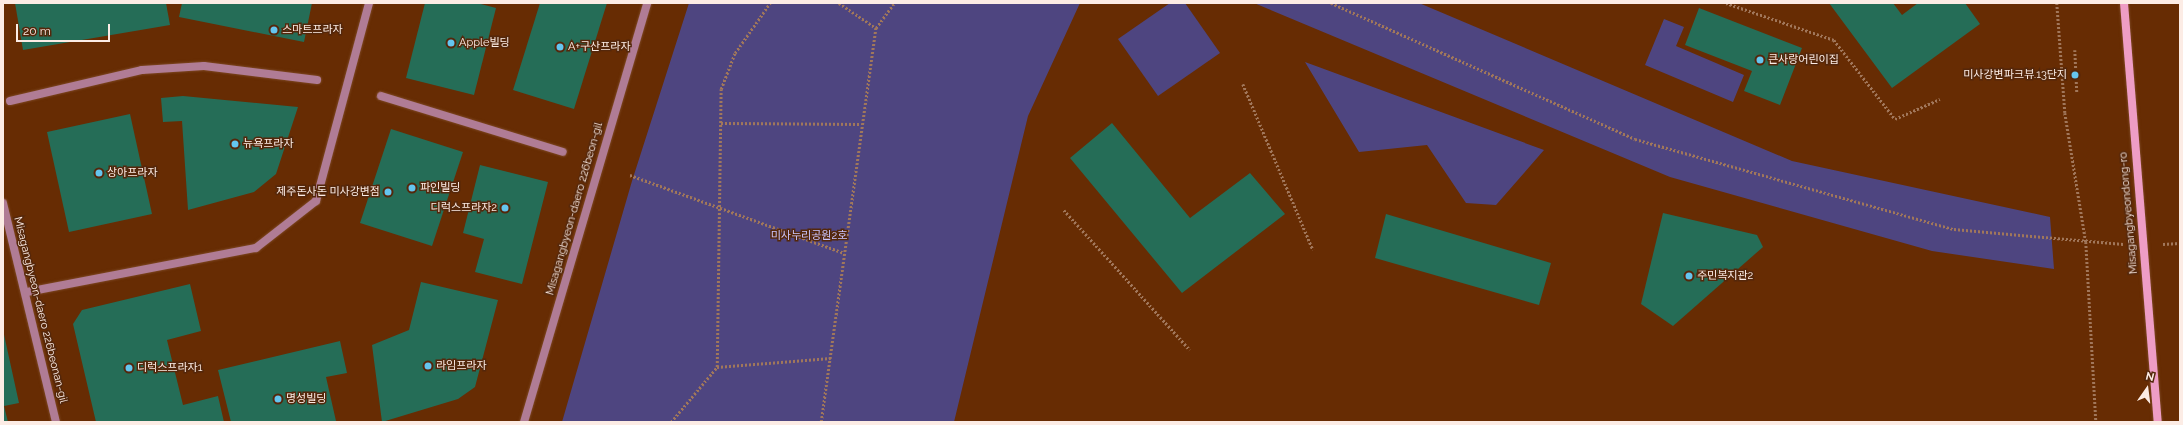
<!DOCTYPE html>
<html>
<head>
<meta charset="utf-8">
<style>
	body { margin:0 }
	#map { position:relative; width:2183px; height:425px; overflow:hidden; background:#672c03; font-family:Raleway,"Noto Sans KR",sans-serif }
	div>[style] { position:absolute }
	.green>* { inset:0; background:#4e4580 }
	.building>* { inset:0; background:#256d57 }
	.path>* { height:2.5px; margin-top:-1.25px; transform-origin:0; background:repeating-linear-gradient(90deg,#a1775b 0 2px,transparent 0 4px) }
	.roads { filter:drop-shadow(0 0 1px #7c4723) drop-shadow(0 0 1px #7c4723) }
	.service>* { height:8px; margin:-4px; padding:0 4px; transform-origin:4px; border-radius:4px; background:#b07c95 }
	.pedestrian>* { height:8px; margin:-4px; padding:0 4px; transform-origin:4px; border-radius:4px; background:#b07c95 }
	.secondary>* { height:8px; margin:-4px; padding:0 4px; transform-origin:4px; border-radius:4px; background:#ee9dc5 }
	.dots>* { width:11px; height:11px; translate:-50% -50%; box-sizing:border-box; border:2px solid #54270b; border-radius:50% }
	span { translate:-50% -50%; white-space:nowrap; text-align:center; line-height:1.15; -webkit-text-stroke:3px #54270b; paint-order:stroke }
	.poi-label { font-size:11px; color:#fcece5 }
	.left { translate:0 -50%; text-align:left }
	.right { translate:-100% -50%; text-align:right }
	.street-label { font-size:11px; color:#fcece5 }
	.park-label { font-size:11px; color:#cbc6ff }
	.frame { position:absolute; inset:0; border:4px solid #fcece5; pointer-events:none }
	.north { position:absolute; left:2127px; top:369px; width:40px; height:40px; -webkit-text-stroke:3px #54270b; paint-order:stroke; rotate:14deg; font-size:11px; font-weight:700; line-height:16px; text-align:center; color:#fcece5 }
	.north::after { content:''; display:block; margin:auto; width:14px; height:18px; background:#fcece5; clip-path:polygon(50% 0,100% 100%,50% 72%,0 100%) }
	.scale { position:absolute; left:16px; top:24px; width:94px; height:18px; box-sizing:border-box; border:2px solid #fcece5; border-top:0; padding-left:5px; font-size:12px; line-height:14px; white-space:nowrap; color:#fcece5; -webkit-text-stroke:3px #54270b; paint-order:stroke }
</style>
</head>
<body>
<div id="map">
	<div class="green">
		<i style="clip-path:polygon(689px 3px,1080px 3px,1028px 116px,954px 422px,562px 422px,632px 181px)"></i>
		<i style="clip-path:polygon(1170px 3px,1185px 3px,1220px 53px,1158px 96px,1118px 39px)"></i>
		<i style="clip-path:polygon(1254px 3px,1419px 3px,1792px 161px,2050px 217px,2054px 269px,1932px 251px,1670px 177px)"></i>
		<i style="clip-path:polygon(1664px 19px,1684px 27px,1676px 46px,1744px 75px,1733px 102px,1645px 65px)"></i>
		<i style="clip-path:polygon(1305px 62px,1544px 150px,1496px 205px,1466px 203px,1427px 145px,1359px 152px)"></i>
	</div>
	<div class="building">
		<i style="clip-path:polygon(15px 3px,166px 3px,170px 25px,23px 50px)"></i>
		<i style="clip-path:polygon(182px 3px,312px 3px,304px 42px,179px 17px)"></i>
		<i style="clip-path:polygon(425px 3px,477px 3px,496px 8px,474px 95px,406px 78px)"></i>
		<i style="clip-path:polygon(540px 3px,607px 3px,574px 109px,513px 90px)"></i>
		<i style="clip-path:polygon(1829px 3px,1893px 3px,1902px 15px,1918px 3px,1965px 3px,1980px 24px,1892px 88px)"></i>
		<i style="clip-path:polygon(1699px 8px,1802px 48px,1780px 105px,1744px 91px,1752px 71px,1685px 45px)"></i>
		<i style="clip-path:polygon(183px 96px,298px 107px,276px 174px,254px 192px,188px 210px,182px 121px,163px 122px,161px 98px)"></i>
		<i style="clip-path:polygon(130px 114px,152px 214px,69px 232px,47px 132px)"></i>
		<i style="clip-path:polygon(1112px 123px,1190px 218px,1250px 173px,1285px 214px,1182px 293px,1070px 158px)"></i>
		<i style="clip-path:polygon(391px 129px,463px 152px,432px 246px,360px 223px)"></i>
		<i style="clip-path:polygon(480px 165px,548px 182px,522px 284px,475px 272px,484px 239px,463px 233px)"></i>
		<i style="clip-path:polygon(1663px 213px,1757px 235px,1763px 247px,1673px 326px,1641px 304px)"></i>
		<i style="clip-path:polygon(1386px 214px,1551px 263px,1539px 305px,1375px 258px)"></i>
		<i style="clip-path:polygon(421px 282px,498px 300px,475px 387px,458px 399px,382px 422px,372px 345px,409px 330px)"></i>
		<i style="clip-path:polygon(190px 284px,201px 331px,167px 340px,183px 405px,218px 396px,224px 422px,96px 422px,73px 324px,82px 310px)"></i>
		<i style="clip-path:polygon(3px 330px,19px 403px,4px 406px,8px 422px,3px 422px)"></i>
		<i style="clip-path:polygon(340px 341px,347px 373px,326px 377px,336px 421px,231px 422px,218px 370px)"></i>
	</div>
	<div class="path">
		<i style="left:839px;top:3px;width:45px;rotate:34deg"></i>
		<i style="left:1331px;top:3px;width:333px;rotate:24.1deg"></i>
		<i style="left:1635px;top:139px;width:331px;rotate:15.8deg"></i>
		<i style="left:1954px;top:229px;width:170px;rotate:5.1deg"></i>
		<i style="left:1726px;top:3px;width:114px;rotate:18.9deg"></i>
		<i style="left:1834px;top:40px;width:100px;rotate:52.3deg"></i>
		<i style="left:1895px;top:119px;width:49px;rotate:-24deg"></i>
		<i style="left:2057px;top:3px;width:110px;rotate:85.8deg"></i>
		<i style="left:2065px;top:113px;width:131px;rotate:80.8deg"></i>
		<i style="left:2086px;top:242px;width:180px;rotate:86.8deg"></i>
		<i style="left:2075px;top:50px;width:42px;rotate:87.3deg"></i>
		<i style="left:1243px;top:84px;width:180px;rotate:67.1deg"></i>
		<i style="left:721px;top:123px;width:139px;rotate:0.4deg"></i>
		<i style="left:630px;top:175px;width:228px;rotate:20deg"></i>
		<i style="left:1064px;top:210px;width:188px;rotate:48deg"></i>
		<i style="left:2163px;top:244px;width:17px;rotate:-3deg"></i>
		<i style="left:717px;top:367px;width:114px;rotate:-4.5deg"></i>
		<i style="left:671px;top:422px;width:72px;rotate:-50.1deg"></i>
		<i style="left:717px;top:367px;width:278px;rotate:-89.2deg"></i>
		<i style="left:721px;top:89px;width:39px;rotate:-69deg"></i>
		<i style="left:735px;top:53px;width:61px;rotate:-55deg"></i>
		<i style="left:821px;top:422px;width:398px;rotate:-82.1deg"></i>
		<i style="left:876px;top:28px;width:31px;rotate:-54deg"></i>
	</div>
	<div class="roads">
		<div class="service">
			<i style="left:3px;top:203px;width:225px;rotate:76.4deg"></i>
			<i style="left:27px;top:292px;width:233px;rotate:-10.9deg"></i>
			<i style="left:256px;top:248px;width:76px;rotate:-38.1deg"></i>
			<i style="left:316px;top:201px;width:205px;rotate:-75deg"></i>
			<i style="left:524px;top:422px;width:437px;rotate:-73.6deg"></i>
		</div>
		<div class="pedestrian">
			<i style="left:381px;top:96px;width:190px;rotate:17.1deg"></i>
			<i style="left:10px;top:101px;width:136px;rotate:-13.2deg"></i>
			<i style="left:142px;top:70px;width:62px;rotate:-3.7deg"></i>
			<i style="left:204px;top:66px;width:114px;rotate:7.1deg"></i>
		</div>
		<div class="secondary">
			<i style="left:2124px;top:3px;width:420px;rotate:85.4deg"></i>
		</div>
	</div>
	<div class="dots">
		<i style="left:274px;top:30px;background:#65c5ee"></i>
		<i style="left:451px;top:43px;background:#65c5ee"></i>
		<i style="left:560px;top:47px;background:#65c5ee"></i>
		<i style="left:1760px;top:60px;background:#65c5ee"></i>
		<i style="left:2075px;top:75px;background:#65c5ee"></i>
		<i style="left:235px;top:144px;background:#65c5ee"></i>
		<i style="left:99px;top:173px;background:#65c5ee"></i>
		<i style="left:412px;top:188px;background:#65c5ee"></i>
		<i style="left:388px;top:192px;background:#65c5ee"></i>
		<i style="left:505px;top:208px;background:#65c5ee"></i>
		<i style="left:1689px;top:276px;background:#65c5ee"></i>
		<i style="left:428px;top:366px;background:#65c5ee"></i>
		<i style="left:129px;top:368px;background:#65c5ee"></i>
		<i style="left:278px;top:399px;background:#65c5ee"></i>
	</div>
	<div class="poi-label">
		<span class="left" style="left:282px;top:30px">스마트프라자</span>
		<span class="left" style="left:459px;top:43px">Apple빌딩</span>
		<span class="left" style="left:568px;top:47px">A+구산프라자</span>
		<span class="left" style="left:1768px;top:60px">큰사랑어린이집</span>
		<span class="right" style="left:2067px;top:75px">미사강변파크뷰.13단지</span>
		<span class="left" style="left:243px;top:144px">뉴욕프라자</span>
		<span class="left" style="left:107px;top:173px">상아프라자</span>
		<span class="left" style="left:420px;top:188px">파인빌딩</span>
		<span class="right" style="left:380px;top:192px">제주돈사돈 미사강변점</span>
		<span class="right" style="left:497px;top:208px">디럭스프라자2</span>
		<span class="left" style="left:1697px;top:276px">주민복지관2</span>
		<span class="left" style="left:436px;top:366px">라임프라자</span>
		<span class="left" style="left:137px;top:368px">디럭스프라자1</span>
		<span class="left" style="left:286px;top:399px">명성빌딩</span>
	</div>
	<div class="street-label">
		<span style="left:575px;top:209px;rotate:-74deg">Misagangbyeon-daero 226beon-gil</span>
		<span style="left:2129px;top:213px;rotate:-95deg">Misagangbyeondong-ro</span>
		<span style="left:40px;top:310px;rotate:76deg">Misagangbyeon-daero 226beonan-gil</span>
	</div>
	<div class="park-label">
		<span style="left:809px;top:236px">미사누리공원2호</span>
	</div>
	<div class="frame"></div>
	<div class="north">N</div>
	<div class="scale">20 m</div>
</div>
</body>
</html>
